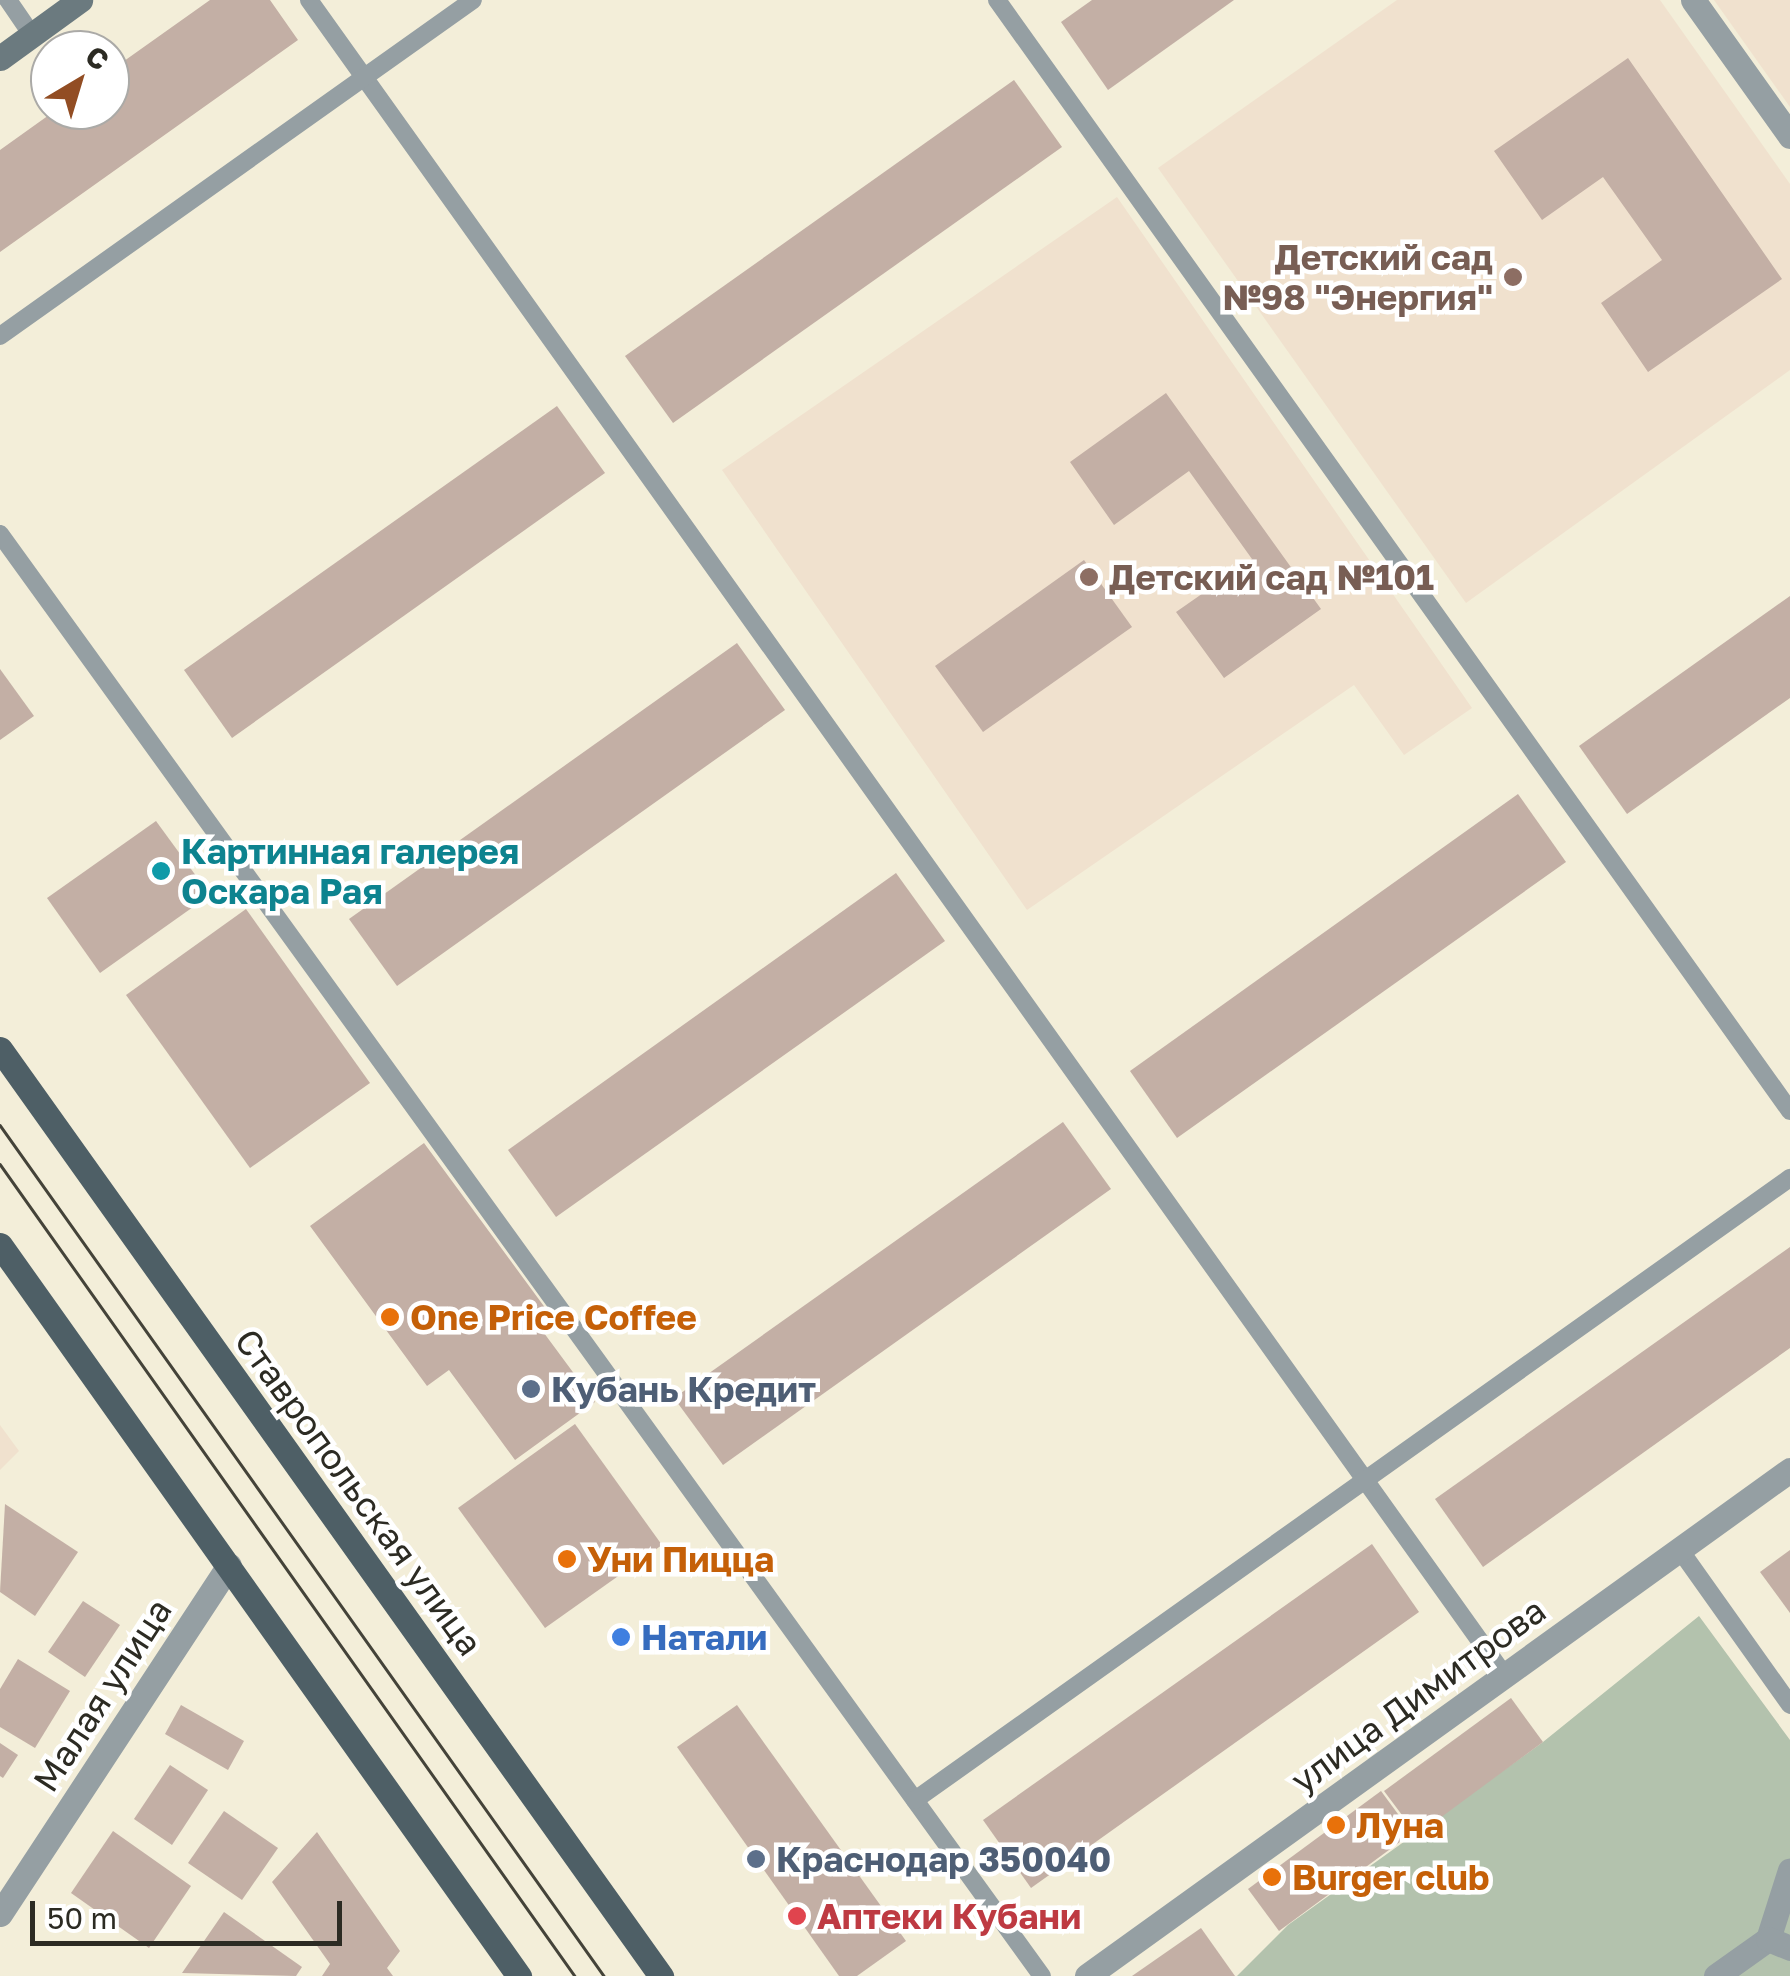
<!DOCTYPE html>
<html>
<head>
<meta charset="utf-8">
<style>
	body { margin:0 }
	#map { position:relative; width:1790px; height:1976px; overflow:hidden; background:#f3eed9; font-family:"Golos Text",sans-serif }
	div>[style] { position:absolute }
	.education>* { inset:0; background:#f0e1ce }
	.green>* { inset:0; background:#b3c2ad }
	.building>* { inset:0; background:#c3afa5 }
	.lane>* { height:18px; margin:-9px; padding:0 9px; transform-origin:9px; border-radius:9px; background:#959fa3 }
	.street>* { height:25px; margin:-12.5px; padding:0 12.5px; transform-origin:12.5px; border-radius:12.5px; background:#959fa3 }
	.secondary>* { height:25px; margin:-12.5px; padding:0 12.5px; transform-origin:12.5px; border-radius:12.5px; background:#6b7a7f }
	.primary>* { height:25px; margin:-12.5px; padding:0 12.5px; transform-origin:12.5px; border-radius:12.5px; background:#4e5f66 }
	.tram>* { height:2.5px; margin:-1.25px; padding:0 1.25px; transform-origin:1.25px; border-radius:1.25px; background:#444339 }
	.dots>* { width:28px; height:28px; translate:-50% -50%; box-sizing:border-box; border:5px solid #fff; border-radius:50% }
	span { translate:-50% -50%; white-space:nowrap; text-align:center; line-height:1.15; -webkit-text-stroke:9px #fff; paint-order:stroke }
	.education-label { font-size:35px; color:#785e54; font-weight:700 }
	.right { translate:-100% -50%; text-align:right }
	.left { translate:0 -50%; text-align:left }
	.culture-label { font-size:35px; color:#0d838f; font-weight:700 }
	.food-label { font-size:35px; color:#c56008; font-weight:700 }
	.service-label { font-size:35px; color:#4e5e75; font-weight:700 }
	.street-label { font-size:35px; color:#2c2b23 }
	.shop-label { font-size:35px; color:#366cbe; font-weight:700 }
	.health-label { font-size:35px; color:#be3a42; font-weight:700 }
	.north { position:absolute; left:30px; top:30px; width:100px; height:100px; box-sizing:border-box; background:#fff; border:2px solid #abaaa7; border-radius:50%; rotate:38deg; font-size:28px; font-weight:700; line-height:40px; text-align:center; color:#2c2b23 }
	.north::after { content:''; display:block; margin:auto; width:35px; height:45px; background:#924d23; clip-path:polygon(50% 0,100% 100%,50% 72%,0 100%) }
	.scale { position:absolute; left:30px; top:1901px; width:312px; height:45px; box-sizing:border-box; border:5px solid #2c2b23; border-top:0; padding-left:12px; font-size:30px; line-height:35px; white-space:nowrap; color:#2c2b23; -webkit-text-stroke:8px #fff; paint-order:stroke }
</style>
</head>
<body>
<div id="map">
	<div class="education">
		<i style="clip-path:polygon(1397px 0,1660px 0,1790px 184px,1790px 370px,1466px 603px,1158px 168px)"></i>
		<i style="clip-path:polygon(1714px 0,1790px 0,1790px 107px)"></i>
		<i style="clip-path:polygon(1117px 197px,1472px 708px,1404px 755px,1354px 685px,1027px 910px,722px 470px)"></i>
		<i style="clip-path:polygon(0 1425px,19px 1451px,0 1470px)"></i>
	</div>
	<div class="green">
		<i style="clip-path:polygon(1699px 1616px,1790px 1740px,1790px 1976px,1237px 1976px,1288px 1925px,1543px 1742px)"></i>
	</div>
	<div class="building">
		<i style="clip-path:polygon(210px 0,270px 0,298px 40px,0 252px,0 150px,56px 110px,110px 110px,110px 71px)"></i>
		<i style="clip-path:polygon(1092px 0,1234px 0,1108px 90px,1061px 22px)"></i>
		<i style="clip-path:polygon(1628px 58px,1782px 279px,1648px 372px,1601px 303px,1662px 260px,1603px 177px,1542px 220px,1494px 151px)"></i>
		<i style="clip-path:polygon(1014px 80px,1062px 147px,673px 423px,625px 356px)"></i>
		<i style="clip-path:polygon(1166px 393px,1321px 609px,1224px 678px,1176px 612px,1252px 559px,1189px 471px,1114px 525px,1070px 462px)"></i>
		<i style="clip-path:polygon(557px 406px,605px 473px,232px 738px,184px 670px)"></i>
		<i style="clip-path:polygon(1084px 560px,1132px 627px,983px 732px,935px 666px)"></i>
		<i style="clip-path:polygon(1790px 596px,1790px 698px,1627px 814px,1579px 746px)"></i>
		<i style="clip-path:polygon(737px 643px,785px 710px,397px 986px,349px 919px)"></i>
		<i style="clip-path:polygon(0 669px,34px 716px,0 740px)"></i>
		<i style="clip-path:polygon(1518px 794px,1566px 862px,1177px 1138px,1130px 1071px)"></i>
		<i style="clip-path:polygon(156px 821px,210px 895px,100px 973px,47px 898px)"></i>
		<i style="clip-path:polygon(896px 873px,945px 941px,556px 1217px,508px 1150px)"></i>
		<i style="clip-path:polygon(246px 909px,370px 1083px,250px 1168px,126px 995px)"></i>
		<i style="clip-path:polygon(1063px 1122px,1111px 1189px,723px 1465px,674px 1398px)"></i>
		<i style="clip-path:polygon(424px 1143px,557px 1324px,544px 1333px,595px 1402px,515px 1460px,449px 1370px,427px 1386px,310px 1226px)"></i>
		<i style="clip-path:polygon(1790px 1247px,1790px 1348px,1483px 1567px,1435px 1499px)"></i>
		<i style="clip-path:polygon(575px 1424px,662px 1545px,545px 1628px,458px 1508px)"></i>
		<i style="clip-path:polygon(5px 1504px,78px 1552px,35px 1616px,0 1592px)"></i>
		<i style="clip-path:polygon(1372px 1544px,1419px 1612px,1031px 1888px,983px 1820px)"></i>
		<i style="clip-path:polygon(1790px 1550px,1790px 1613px,1760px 1572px)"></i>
		<i style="clip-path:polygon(83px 1601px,120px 1625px,85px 1677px,48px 1652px)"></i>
		<i style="clip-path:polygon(18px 1659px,70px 1691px,35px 1748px,0 1727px,0 1689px)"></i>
		<i style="clip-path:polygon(1511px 1698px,1543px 1742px,1417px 1835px,1384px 1791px)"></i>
		<i style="clip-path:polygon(181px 1705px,244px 1741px,228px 1770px,165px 1734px)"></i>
		<i style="clip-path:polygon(737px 1705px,906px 1941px,857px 1976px,839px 1976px,677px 1747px)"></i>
		<i style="clip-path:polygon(0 1743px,18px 1755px,3px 1778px,0 1776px)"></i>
		<i style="clip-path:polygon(170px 1765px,208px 1790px,172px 1845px,134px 1819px)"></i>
		<i style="clip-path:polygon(1381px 1791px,1412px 1833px,1279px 1931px,1248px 1889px)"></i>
		<i style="clip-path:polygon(224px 1811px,278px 1848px,242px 1900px,188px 1863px)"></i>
		<i style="clip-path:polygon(113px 1831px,191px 1886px,149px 1948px,71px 1893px)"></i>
		<i style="clip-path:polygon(317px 1832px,400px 1951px,387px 1968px,393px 1976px,322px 1976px,330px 1964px,272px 1882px)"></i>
		<i style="clip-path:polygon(224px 1912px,302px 1967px,296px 1976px,182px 1973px)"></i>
		<i style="clip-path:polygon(1201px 1928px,1235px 1976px,1132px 1976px)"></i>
	</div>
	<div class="lane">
		<i style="left:8px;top:0;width:42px;rotate:55.6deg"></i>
		<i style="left:309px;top:0;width:2059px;rotate:54.49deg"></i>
		<i style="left:997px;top:0;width:1365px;rotate:54.48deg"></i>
		<i style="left:0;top:336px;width:580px;rotate:-35.39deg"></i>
		<i style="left:0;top:534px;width:1779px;rotate:54.15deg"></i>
		<i style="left:1680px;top:1550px;width:190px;rotate:54.6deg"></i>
		<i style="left:915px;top:1800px;width:1074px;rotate:-35.41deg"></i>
	</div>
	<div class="street">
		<i style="left:1693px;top:0;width:167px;rotate:54.5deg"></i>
		<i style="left:0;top:1914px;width:417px;rotate:-56.7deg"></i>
		<i style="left:1768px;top:1939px;width:72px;rotate:-72.3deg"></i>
		<i style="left:1087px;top:1976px;width:866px;rotate:-35.75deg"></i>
		<i style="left:1716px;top:1976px;width:64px;rotate:-35.4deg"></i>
		<i style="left:1768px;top:1939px;width:24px;rotate:22deg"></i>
	</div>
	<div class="secondary">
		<i style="left:0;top:58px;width:99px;rotate:-35.9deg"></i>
	</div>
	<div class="primary">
		<i style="left:0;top:1049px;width:1139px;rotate:54.51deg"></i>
		<i style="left:0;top:1245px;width:897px;rotate:54.63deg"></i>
	</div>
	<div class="tram">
		<i style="left:0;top:1125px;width:1044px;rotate:54.63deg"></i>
		<i style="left:0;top:1164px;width:995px;rotate:54.7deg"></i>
	</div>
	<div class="dots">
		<i style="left:1513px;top:277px;background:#8d6e63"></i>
		<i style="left:1089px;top:577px;background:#8d6e63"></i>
		<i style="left:161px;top:871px;background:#0f9aa8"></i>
		<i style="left:390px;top:1317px;background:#e8710a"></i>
		<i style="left:531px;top:1389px;background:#5c6f8a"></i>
		<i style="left:567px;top:1559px;background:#e8710a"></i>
		<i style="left:621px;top:1637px;background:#3f7fe0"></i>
		<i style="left:1336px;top:1825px;background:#e8710a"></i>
		<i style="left:756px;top:1859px;background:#5c6f8a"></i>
		<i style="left:1272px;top:1877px;background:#e8710a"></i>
		<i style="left:797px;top:1916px;background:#e0444e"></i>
	</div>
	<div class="education-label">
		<span class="right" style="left:1493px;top:277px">Детский сад<br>№98 "Энергия"</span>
		<span class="left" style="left:1109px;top:577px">Детский сад №101</span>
	</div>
	<div class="culture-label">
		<span class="left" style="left:181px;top:871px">Картинная галерея<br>Оскара Рая</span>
	</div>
	<div class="food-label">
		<span class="left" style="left:410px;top:1317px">One Price Coffee</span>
		<span class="left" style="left:587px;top:1559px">Уни Пицца</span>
		<span class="left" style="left:1356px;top:1825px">Луна</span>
		<span class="left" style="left:1292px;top:1877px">Burger club</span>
	</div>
	<div class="service-label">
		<span class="left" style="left:551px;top:1389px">Кубань Кредит</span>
		<span class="left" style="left:776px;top:1859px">Краснодар 350040</span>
	</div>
	<div class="street-label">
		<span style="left:359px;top:1492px;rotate:54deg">Ставропольская улица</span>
		<span style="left:102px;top:1695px;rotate:-57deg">Малая улица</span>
		<span style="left:1418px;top:1695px;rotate:-36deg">улица Димитрова</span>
	</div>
	<div class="shop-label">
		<span class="left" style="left:641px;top:1637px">Натали</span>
	</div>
	<div class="health-label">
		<span class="left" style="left:817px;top:1916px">Аптеки Кубани</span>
	</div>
	<div class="north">С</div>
	<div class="scale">50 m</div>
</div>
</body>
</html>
